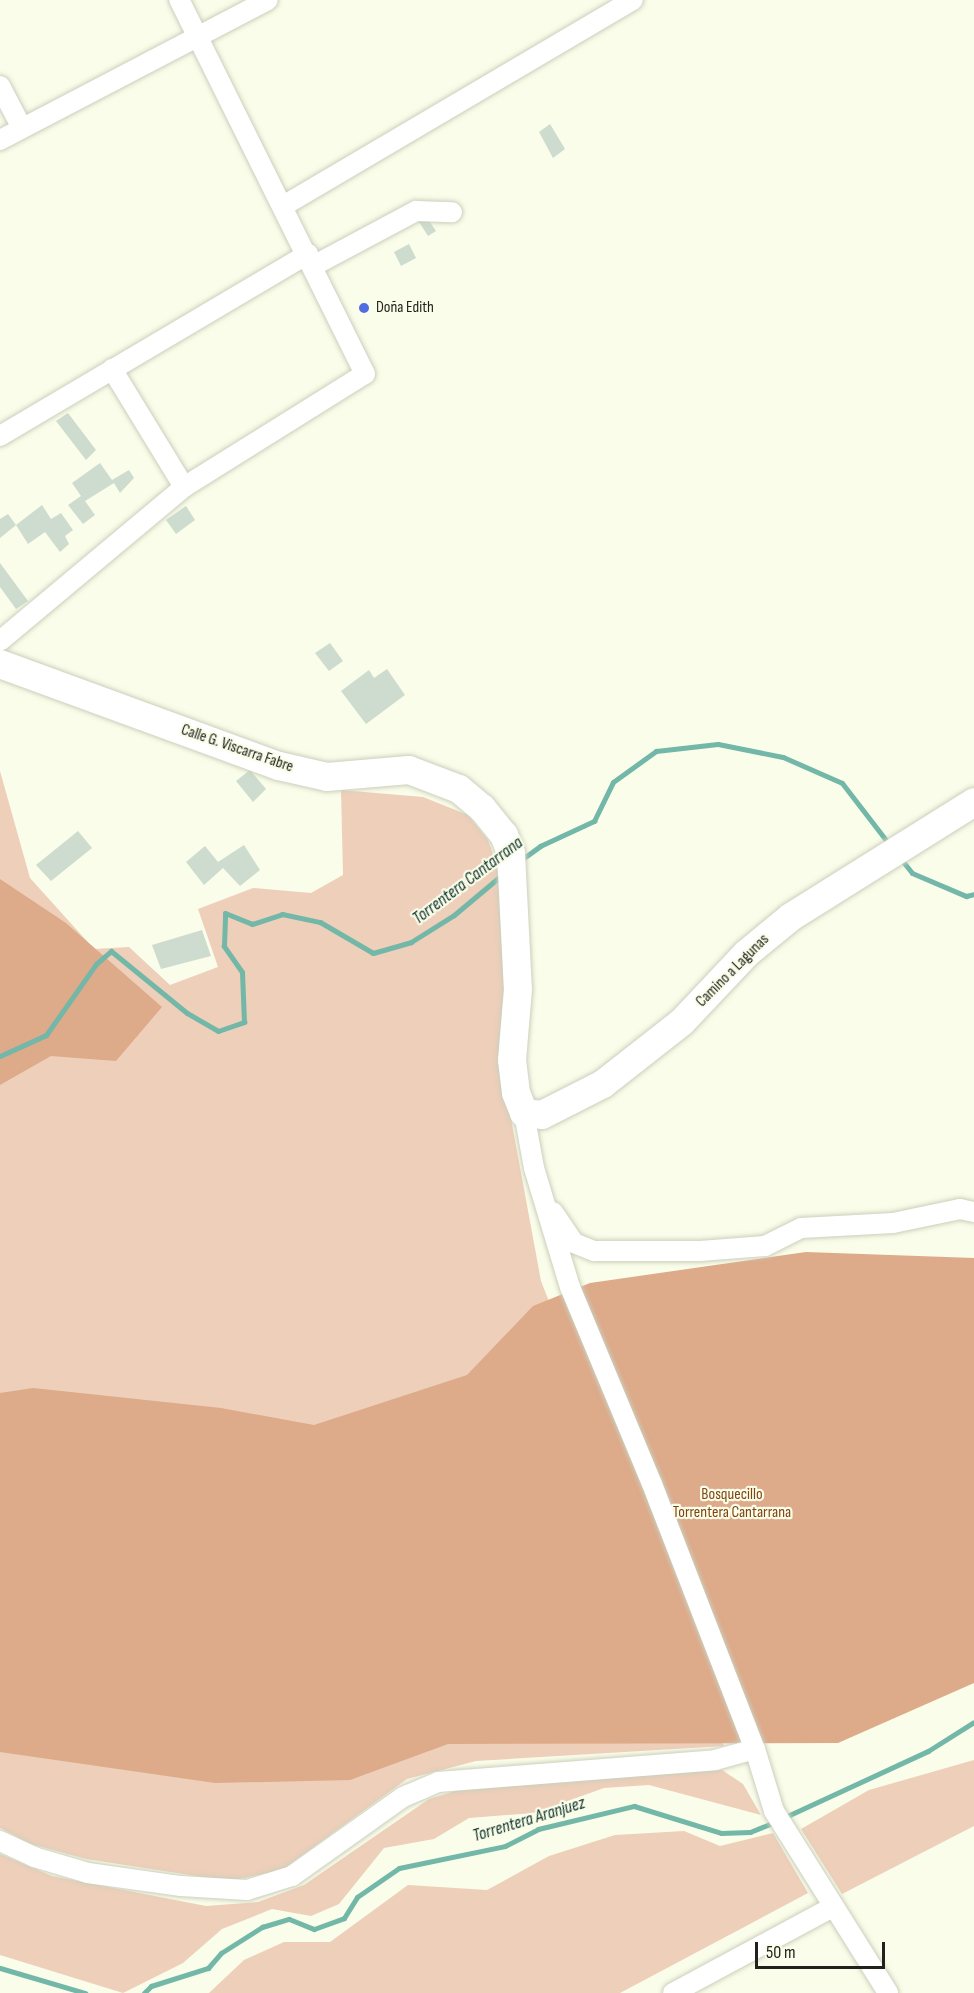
<!DOCTYPE html>
<html>
<head>
<meta charset="utf-8">
<style>
	body { margin:0 }
	#map { position:relative; width:974px; height:1993px; overflow:hidden; background:#f9fde9; font-family:"Sofia Sans Condensed",sans-serif }
	div>[style] { position:absolute }
	.green>* { inset:0; background:#eecfba }
	.forest>* { inset:0; background:#ddaa8a }
	.stream>* { height:5px; margin:-2.5px; padding:0 2.5px; transform-origin:2.5px; border-radius:2.5px; background:#72b7a7 }
	.building>* { inset:0; background:#cddcce }
	.roads { filter:drop-shadow(0 0 2px #cbcfbc) drop-shadow(0 0 2px #cbcfbc) }
	.street>* { height:20px; margin:-10px; padding:0 10px; transform-origin:10px; border-radius:10px; background:#fff }
	.secondary>* { height:28px; margin:-14px; padding:0 14px; transform-origin:14px; border-radius:14px; background:#fff }
	.dots>* { width:16px; height:16px; translate:-50% -50%; box-sizing:border-box; border:3px solid #f9fde9; border-radius:50% }
	span { translate:-50% -50%; white-space:nowrap; text-align:center; line-height:1.15; -webkit-text-stroke:4.5px #f9fde9; paint-order:stroke }
	.poi-label { font-size:16px; color:#21221b }
	.left { translate:0 -50%; text-align:left }
	.street-label { font-size:16px; color:#21221b }
	.park-label { font-size:16px; color:#814310 }
	.water-label { font-size:18px; color:#11332c; font-style:italic }
	.scale { position:absolute; left:755px; top:1942px; width:130px; height:27px; box-sizing:border-box; border:3px solid #21221b; border-top:0; padding-left:8px; font-size:18px; line-height:21px; white-space:nowrap; color:#21221b; -webkit-text-stroke:4px #f9fde9; paint-order:stroke }
</style>
</head>
<body>
<div id="map">
	<div class="green">
		<i style="clip-path:polygon(0 771px,30px 878px,94px 949px,129px 947px,170px 985px,218px 967px,198px 909px,253px 888px,311px 893px,343px 875px,341px 790px,423px 797px,468px 815px,488px 840px,496px 862px,514px 979px,505px 1086px,541px 1281px,724px 1746px,476px 1761px,407px 1779px,282px 1870px,229px 1881px,86px 1859px,31px 1844px,0 1828px)"></i>
		<i style="clip-path:polygon(974px 1760px,974px 1826px,842px 1894px,801px 1829px,869px 1790px)"></i>
		<i style="clip-path:polygon(692px 1770px,722px 1770px,743px 1784px,761px 1815px,649px 1785px,604px 1788px,534px 1813px,469px 1818px,434px 1839px,384px 1848px,339px 1904px,311px 1916px,272px 1909px,222px 1929px,183px 1963px,123px 1993px,0 1955px,0 1854px,52px 1876px,206px 1906px,258px 1902px,304px 1885px,429px 1799px,475px 1785px)"></i>
		<i style="clip-path:polygon(684px 1831px,720px 1846px,773px 1833px,808px 1893px,620px 1993px,209px 1993px,244px 1960px,284px 1942px,330px 1942px,408px 1885px,487px 1890px,549px 1856px,615px 1835px)"></i>
	</div>
	<div class="forest">
		<i style="clip-path:polygon(0 879px,66px 923px,162px 1007px,116px 1061px,51px 1056px,0 1085px)"></i>
		<i style="clip-path:polygon(806px 1252px,974px 1258px,974px 1683px,838px 1743px,448px 1744px,350px 1780px,215px 1783px,0 1752px,0 1393px,33px 1388px,221px 1408px,314px 1425px,467px 1375px,533px 1306px,590px 1283px)"></i>
	</div>
	<div class="stream">
		<i style="left:900px;top:858px;width:19px;rotate:51deg"></i>
		<i style="left:912px;top:873px;width:59px;rotate:23.1deg"></i>
		<i style="left:966px;top:896px;width:8px;rotate:-14deg"></i>
		<i style="left:521px;top:860px;width:24px;rotate:-36deg"></i>
		<i style="left:540px;top:846px;width:60px;rotate:-24.8deg"></i>
		<i style="left:594px;top:821px;width:43px;rotate:-64deg"></i>
		<i style="left:613px;top:782px;width:53px;rotate:-35.8deg"></i>
		<i style="left:656px;top:751px;width:62px;rotate:-6.4deg"></i>
		<i style="left:718px;top:744px;width:66px;rotate:11.3deg"></i>
		<i style="left:783px;top:757px;width:64px;rotate:23.8deg"></i>
		<i style="left:842px;top:783px;width:77px;rotate:52.4deg"></i>
		<i style="left:0;top:1056px;width:51px;rotate:-24.5deg"></i>
		<i style="left:46px;top:1035px;width:87px;rotate:-54.8deg"></i>
		<i style="left:96px;top:964px;width:20px;rotate:-41deg"></i>
		<i style="left:111px;top:951px;width:98px;rotate:39.2deg"></i>
		<i style="left:187px;top:1013px;width:36px;rotate:30deg"></i>
		<i style="left:218px;top:1031px;width:28px;rotate:-19deg"></i>
		<i style="left:244px;top:1022px;width:50px;rotate:-92.3deg"></i>
		<i style="left:242px;top:972px;width:32px;rotate:-125deg"></i>
		<i style="left:224px;top:946px;width:33px;rotate:-88deg"></i>
		<i style="left:225px;top:913px;width:29px;rotate:22deg"></i>
		<i style="left:252px;top:924px;width:32px;rotate:-18deg"></i>
		<i style="left:282px;top:914px;width:39px;rotate:12deg"></i>
		<i style="left:320px;top:922px;width:61px;rotate:30.3deg"></i>
		<i style="left:373px;top:953px;width:40px;rotate:-16deg"></i>
		<i style="left:411px;top:942px;width:51px;rotate:-32.1deg"></i>
		<i style="left:454px;top:915px;width:65px;rotate:-40deg"></i>
		<i style="left:783px;top:1818px;width:160px;rotate:-24.8deg"></i>
		<i style="left:928px;top:1751px;width:54px;rotate:-32.2deg"></i>
		<i style="left:0;top:1968px;width:89px;rotate:16.4deg"></i>
		<i style="left:144px;top:1993px;width:10px;rotate:-45deg"></i>
		<i style="left:151px;top:1986px;width:60px;rotate:-17.5deg"></i>
		<i style="left:208px;top:1968px;width:20px;rotate:-49deg"></i>
		<i style="left:221px;top:1953px;width:49px;rotate:-32.4deg"></i>
		<i style="left:262px;top:1927px;width:28px;rotate:-17deg"></i>
		<i style="left:289px;top:1919px;width:27px;rotate:22deg"></i>
		<i style="left:314px;top:1929px;width:32px;rotate:-20deg"></i>
		<i style="left:344px;top:1918px;width:25px;rotate:-58deg"></i>
		<i style="left:357px;top:1897px;width:51px;rotate:-34.6deg"></i>
		<i style="left:399px;top:1868px;width:108px;rotate:-11.7deg"></i>
		<i style="left:505px;top:1846px;width:37px;rotate:-27deg"></i>
		<i style="left:538px;top:1829px;width:99px;rotate:-13.5deg"></i>
		<i style="left:634px;top:1806px;width:91px;rotate:17.2deg"></i>
		<i style="left:721px;top:1833px;width:29px;rotate:-2deg"></i>
		<i style="left:750px;top:1832px;width:27px;rotate:-22deg"></i>
	</div>
	<div class="building">
		<i style="clip-path:polygon(550px 124px,565px 149px,553px 158px,539px 132px)"></i>
		<i style="clip-path:polygon(427px 218px,436px 231px,428px 236px,419px 222px)"></i>
		<i style="clip-path:polygon(409px 244px,416px 258px,401px 266px,394px 252px)"></i>
		<i style="clip-path:polygon(68px 413px,96px 450px,86px 460px,56px 421px)"></i>
		<i style="clip-path:polygon(100px 463px,112px 480px,129px 470px,134px 478px,120px 493px,114px 483px,85px 501px,95px 515px,83px 524px,68px 505px,81px 496px,72px 483px)"></i>
		<i style="clip-path:polygon(42px 505px,51px 519px,61px 513px,73px 530px,65px 536px,69px 544px,60px 552px,45px 532px,28px 544px,16px 525px,0 538px,0 519px,8px 514px,16px 525px)"></i>
		<i style="clip-path:polygon(186px 506px,195px 520px,176px 534px,166px 520px)"></i>
		<i style="clip-path:polygon(0 563px,28px 601px,16px 609px,0 587px)"></i>
		<i style="clip-path:polygon(330px 643px,343px 661px,329px 671px,315px 653px)"></i>
		<i style="clip-path:polygon(387px 669px,405px 695px,366px 724px,341px 691px,369px 670px,374px 678px)"></i>
		<i style="clip-path:polygon(250px 770px,266px 789px,253px 802px,236px 781px)"></i>
		<i style="clip-path:polygon(78px 831px,92px 848px,51px 881px,36px 865px)"></i>
		<i style="clip-path:polygon(244px 845px,260px 870px,240px 886px,223px 868px,204px 885px,186px 862px,205px 846px,218px 862px)"></i>
		<i style="clip-path:polygon(202px 930px,211px 956px,161px 969px,152px 945px)"></i>
	</div>
	<div class="roads">
		<div class="street">
			<i style="left:0;top:86px;width:47px;rotate:62.4deg"></i>
			<i style="left:0;top:140px;width:302px;rotate:-27.6deg"></i>
			<i style="left:283px;top:206px;width:406px;rotate:-30.5deg"></i>
			<i style="left:313px;top:266px;width:117px;rotate:-28.1deg"></i>
			<i style="left:416px;top:211px;width:36px;rotate:2deg"></i>
			<i style="left:112px;top:369px;width:138px;rotate:58.6deg"></i>
			<i style="left:0;top:436px;width:358px;rotate:-30.6deg"></i>
			<i style="left:0;top:641px;width:240px;rotate:-39.9deg"></i>
			<i style="left:184px;top:487px;width:213px;rotate:-32deg"></i>
			<i style="left:365px;top:374px;width:418px;rotate:-116.4deg"></i>
			<i style="left:524px;top:1113px;width:56px;rotate:79.7deg"></i>
			<i style="left:534px;top:1168px;width:124px;rotate:73.2deg"></i>
			<i style="left:570px;top:1287px;width:213px;rotate:67.4deg"></i>
			<i style="left:652px;top:1484px;width:284px;rotate:68.8deg"></i>
			<i style="left:755px;top:1749px;width:65px;rotate:73deg"></i>
			<i style="left:774px;top:1811px;width:215px;rotate:57.9deg"></i>
			<i style="left:553px;top:1212px;width:37px;rotate:56deg"></i>
			<i style="left:574px;top:1243px;width:22px;rotate:22deg"></i>
			<i style="left:594px;top:1251px;width:106px"></i>
			<i style="left:700px;top:1251px;width:65px;rotate:-4.4deg"></i>
			<i style="left:765px;top:1246px;width:40px;rotate:-26.6deg"></i>
			<i style="left:801px;top:1228px;width:92px;rotate:-3.1deg"></i>
			<i style="left:893px;top:1223px;width:68px;rotate:-11.8deg"></i>
			<i style="left:960px;top:1209px;width:14px;rotate:12deg"></i>
			<i style="left:0;top:1841px;width:38px;rotate:25deg"></i>
			<i style="left:34px;top:1857px;width:56px;rotate:16.5deg"></i>
			<i style="left:88px;top:1873px;width:94px;rotate:8deg"></i>
			<i style="left:181px;top:1886px;width:66px;rotate:3.5deg"></i>
			<i style="left:247px;top:1890px;width:47px;rotate:-17.3deg"></i>
			<i style="left:292px;top:1876px;width:136px;rotate:-35.4deg"></i>
			<i style="left:403px;top:1797px;width:38px;rotate:-23deg"></i>
			<i style="left:438px;top:1782px;width:278px;rotate:-4.5deg"></i>
			<i style="left:715px;top:1760px;width:41px;rotate:-15.4deg"></i>
			<i style="left:673px;top:1993px;width:182px;rotate:-28.3deg"></i>
		</div>
		<div class="secondary">
			<i style="left:0;top:664px;width:297px;rotate:20.1deg"></i>
			<i style="left:279px;top:766px;width:49px;rotate:12.9deg"></i>
			<i style="left:327px;top:777px;width:82px;rotate:-4.9deg"></i>
			<i style="left:409px;top:770px;width:53px;rotate:20.8deg"></i>
			<i style="left:459px;top:789px;width:30px;rotate:40deg"></i>
			<i style="left:482px;top:808px;width:35px;rotate:51deg"></i>
			<i style="left:504px;top:835px;width:19px;rotate:69deg"></i>
			<i style="left:511px;top:853px;width:136px;rotate:87.1deg"></i>
			<i style="left:518px;top:989px;width:71px;rotate:94.8deg"></i>
			<i style="left:512px;top:1060px;width:33px;rotate:83deg"></i>
			<i style="left:516px;top:1093px;width:22px;rotate:68deg"></i>
			<i style="left:524px;top:1113px;width:18px;rotate:6deg"></i>
			<i style="left:542px;top:1115px;width:68px;rotate:-26.9deg"></i>
			<i style="left:603px;top:1084px;width:100px;rotate:-38.1deg"></i>
			<i style="left:682px;top:1022px;width:93px;rotate:-46.7deg"></i>
			<i style="left:746px;top:954px;width:58px;rotate:-39.4deg"></i>
			<i style="left:791px;top:917px;width:216px;rotate:-32.1deg"></i>
		</div>
	</div>
	<div class="dots">
		<i style="left:364px;top:308px;background:#506ce0"></i>
	</div>
	<div class="poi-label">
		<span class="left" style="left:376px;top:308px">Doña Edith</span>
	</div>
	<div class="street-label">
		<span style="left:237px;top:749px;rotate:19deg">Calle G. Viscarra Fabre</span>
		<span style="left:733px;top:971px;rotate:-45deg">Camino a Lagunas</span>
	</div>
	<div class="park-label">
		<span style="left:732px;top:1504px">Bosquecillo<br>Torrentera Cantarrana</span>
	</div>
	<div class="water-label">
		<span style="left:468px;top:881px;rotate:-37deg">Torrentera Cantarrana</span>
		<span style="left:529px;top:1820px;rotate:-17deg">Torrentera Aranjuez</span>
	</div>
	<div class="scale">50 m</div>
</div>
</body>
</html>
